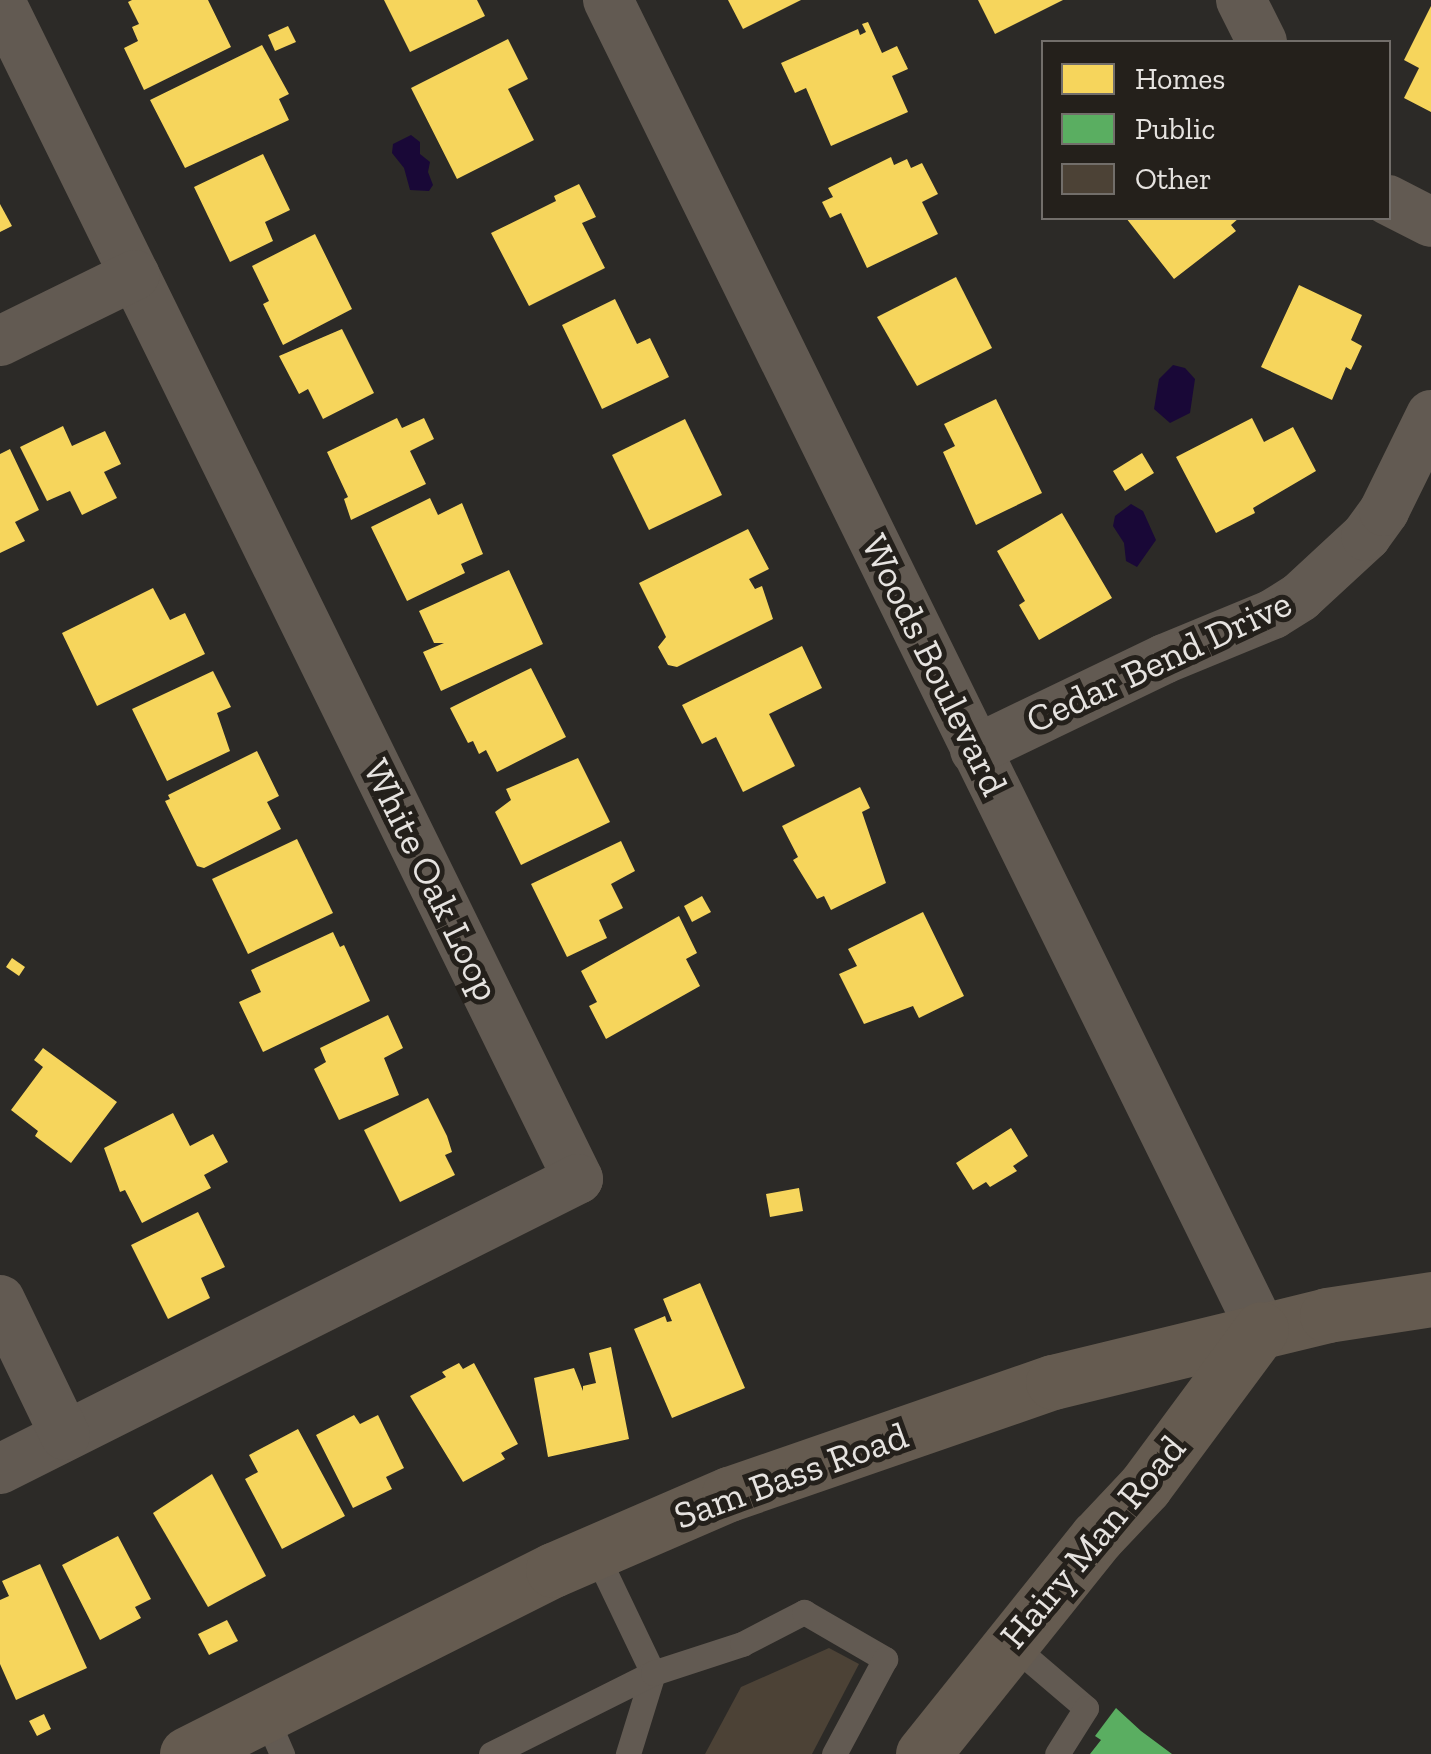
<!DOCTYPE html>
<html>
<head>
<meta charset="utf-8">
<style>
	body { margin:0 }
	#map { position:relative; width:1431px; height:1754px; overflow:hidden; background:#2c2a27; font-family:"Zilla Slab",serif }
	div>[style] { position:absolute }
	.water>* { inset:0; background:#190837 }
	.homes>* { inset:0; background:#f6d55c }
	.public>* { inset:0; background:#5aae61 }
	.building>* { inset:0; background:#4c4236 }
	.lane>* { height:25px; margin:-12.5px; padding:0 12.5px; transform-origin:12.5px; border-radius:12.5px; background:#625a52 }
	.street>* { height:50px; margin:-25px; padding:0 25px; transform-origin:25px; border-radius:25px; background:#625a52 }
	.secondary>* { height:55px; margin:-27.5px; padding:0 27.5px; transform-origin:27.5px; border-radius:27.5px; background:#655b50 }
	span { translate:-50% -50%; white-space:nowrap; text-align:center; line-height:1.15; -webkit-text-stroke:10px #24201b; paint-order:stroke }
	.street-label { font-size:38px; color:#e6e3e0 }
	.legend { position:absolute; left:1041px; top:40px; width:350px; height:180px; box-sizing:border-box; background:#24201b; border:2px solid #726e6a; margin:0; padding:12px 18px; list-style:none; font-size:30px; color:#e6e3e0 }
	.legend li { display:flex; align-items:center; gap:20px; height:50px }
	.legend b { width:50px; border:2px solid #726e6a }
</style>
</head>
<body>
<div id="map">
	<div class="water">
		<i style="clip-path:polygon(411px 135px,420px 142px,420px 154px,430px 162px,428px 172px,433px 185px,429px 191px,410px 190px,404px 168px,392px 153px,393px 144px)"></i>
		<i style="clip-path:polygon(1173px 365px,1185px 368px,1195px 379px,1190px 413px,1170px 423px,1154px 409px,1159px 379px)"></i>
		<i style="clip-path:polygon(1131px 504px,1143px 511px,1156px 540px,1137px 567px,1126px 561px,1124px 543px,1113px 526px,1115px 516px)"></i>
	</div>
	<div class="homes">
		<i style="clip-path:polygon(132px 0,208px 0,231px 47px,144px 90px,124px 48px,138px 41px,132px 27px,139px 24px,128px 2px)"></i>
		<i style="clip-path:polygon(384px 0,477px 0,485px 16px,410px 52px)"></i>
		<i style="clip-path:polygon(728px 0,801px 0,743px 29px)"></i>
		<i style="clip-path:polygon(978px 0,1063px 0,995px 34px)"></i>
		<i style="clip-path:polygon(1431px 6px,1431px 112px,1404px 98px,1419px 68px,1404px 60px)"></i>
		<i style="clip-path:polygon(868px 22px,882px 53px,897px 46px,908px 69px,892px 76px,908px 112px,831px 146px,806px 88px,795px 93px,781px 63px,858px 29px,860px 35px,866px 32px,862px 24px)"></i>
		<i style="clip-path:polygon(288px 26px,296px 42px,275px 51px,268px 35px)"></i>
		<i style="clip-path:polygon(508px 39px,528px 79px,508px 89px,534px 140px,457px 179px,411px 88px)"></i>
		<i style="clip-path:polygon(262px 45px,289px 94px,279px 99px,289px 120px,185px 168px,150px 100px)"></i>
		<i style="clip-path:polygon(263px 154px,290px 210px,265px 222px,273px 241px,230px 262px,194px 187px)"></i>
		<i style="clip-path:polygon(891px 157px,894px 165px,907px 159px,911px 168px,922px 163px,938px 194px,922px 202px,938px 234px,867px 268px,841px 213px,830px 218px,822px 202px,833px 197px,828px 188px)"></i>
		<i style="clip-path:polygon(579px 184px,596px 217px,582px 223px,605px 268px,529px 306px,491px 233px,556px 201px,554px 196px)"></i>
		<i style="clip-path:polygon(0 204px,12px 226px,0 232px)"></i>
		<i style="clip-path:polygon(1126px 218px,1239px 218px,1231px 225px,1236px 231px,1174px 279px)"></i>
		<i style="clip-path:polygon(315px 234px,352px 309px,283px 345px,263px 304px,269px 301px,252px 266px)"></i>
		<i style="clip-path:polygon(956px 277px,992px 348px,917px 386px,877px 317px)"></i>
		<i style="clip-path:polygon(1299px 285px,1362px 315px,1351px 340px,1362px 346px,1351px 370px,1346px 367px,1332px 400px,1261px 367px)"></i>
		<i style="clip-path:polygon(615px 299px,637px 344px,650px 338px,669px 377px,602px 409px,562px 325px)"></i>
		<i style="clip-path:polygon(342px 329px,374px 393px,323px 419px,308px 389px,299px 394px,279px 356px)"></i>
		<i style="clip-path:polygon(996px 399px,1042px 493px,976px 525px,943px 452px,955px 446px,944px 424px)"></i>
		<i style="clip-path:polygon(397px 418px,402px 428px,424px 418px,434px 439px,410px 451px,426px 484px,351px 520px,344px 499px,348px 497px,327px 452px)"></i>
		<i style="clip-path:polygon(1252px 418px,1264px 442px,1293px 427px,1316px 471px,1253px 508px,1255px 513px,1216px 533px,1176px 457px)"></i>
		<i style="clip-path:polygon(685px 419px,722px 495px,649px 530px,612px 455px)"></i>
		<i style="clip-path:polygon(63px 426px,72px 446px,105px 431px,121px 464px,104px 472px,117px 498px,82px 515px,70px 491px,47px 501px,20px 447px)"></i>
		<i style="clip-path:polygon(10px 449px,39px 510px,15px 522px,25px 541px,0 553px,0 454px)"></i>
		<i style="clip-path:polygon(1142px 453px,1154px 473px,1125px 491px,1113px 471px)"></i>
		<i style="clip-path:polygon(430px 498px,438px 515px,462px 503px,483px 554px,461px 564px,465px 573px,407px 601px,371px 527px)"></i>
		<i style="clip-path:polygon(1062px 513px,1112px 598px,1039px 640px,1019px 605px,1025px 601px,997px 551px)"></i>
		<i style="clip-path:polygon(748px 529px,769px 569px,749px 579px,755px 589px,762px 586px,773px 619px,677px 667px,668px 665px,658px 647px,666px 637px,639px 583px)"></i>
		<i style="clip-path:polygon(509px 570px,543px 644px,441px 691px,423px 652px,444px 643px,434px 643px,419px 611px)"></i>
		<i style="clip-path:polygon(153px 588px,170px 620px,185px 613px,205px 654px,97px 706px,62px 633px)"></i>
		<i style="clip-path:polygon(802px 646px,822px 688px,769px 714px,795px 766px,743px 792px,716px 737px,702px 744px,682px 705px)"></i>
		<i style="clip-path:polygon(531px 668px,566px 737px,497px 772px,486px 750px,479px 754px,473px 741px,468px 743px,450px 708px)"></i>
		<i style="clip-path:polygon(213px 671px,231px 707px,217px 713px,230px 751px,167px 781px,132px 709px)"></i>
		<i style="clip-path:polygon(257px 751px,279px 796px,267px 802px,281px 829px,204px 868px,197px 866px,165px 801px,170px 799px,168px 795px)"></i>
		<i style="clip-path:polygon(578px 758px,610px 822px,521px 865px,495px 812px,511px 800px,506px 789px)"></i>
		<i style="clip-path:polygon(860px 787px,870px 808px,862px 812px,886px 883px,831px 910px,824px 896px,817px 899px,793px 860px,798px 857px,782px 826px)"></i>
		<i style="clip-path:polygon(297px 839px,333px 913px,248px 954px,212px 879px)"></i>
		<i style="clip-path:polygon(621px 841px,635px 871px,611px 884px,623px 908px,599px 920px,607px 938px,567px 957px,531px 884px)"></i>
		<i style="clip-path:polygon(702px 896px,711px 912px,692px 922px,684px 906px)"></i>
		<i style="clip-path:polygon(923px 912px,964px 996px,919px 1018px,913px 1006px,864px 1024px,839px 974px,857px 966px,848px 949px)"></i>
		<i style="clip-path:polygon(679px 916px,697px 953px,686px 959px,700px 986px,606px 1039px,589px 1006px,597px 1002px,581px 971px)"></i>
		<i style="clip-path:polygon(333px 932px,340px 947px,344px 945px,370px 1001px,263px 1052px,239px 1002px,261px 992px,251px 970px)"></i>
		<i style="clip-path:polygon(12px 958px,25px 967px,19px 976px,6px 967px)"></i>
		<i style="clip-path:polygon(388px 1015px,403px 1048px,384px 1058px,399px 1095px,339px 1120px,314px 1069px,326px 1062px,320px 1048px)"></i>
		<i style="clip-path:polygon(43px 1048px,117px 1102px,71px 1163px,35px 1136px,38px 1131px,11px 1110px,43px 1067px,34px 1060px)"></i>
		<i style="clip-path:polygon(428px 1098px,447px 1136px,452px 1152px,445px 1155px,455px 1175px,400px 1202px,364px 1130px)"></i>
		<i style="clip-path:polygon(173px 1113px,190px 1146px,213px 1134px,228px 1162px,204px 1175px,211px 1188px,142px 1223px,125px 1190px,120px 1192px,104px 1148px)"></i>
		<i style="clip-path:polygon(1011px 1128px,1028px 1156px,1013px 1166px,1017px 1171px,990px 1187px,986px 1182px,973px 1190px,956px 1163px)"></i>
		<i style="clip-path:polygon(799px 1188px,803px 1211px,770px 1217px,766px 1194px)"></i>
		<i style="clip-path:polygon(198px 1212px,225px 1267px,201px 1278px,210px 1298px,168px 1319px,131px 1245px)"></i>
		<i style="clip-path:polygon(700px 1283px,745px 1388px,672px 1418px,634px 1329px,665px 1316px,667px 1322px,672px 1321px,663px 1299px)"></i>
		<i style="clip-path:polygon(611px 1347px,629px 1439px,548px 1457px,534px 1378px,574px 1368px,583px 1391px,583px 1386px,596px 1383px,589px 1353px)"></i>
		<i style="clip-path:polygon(459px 1363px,463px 1369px,474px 1363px,518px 1444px,501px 1453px,505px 1459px,463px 1482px,410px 1396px,446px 1377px,442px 1372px)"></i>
		<i style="clip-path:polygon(354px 1415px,360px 1424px,378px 1415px,404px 1468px,386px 1477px,392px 1489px,353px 1508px,316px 1435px)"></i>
		<i style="clip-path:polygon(298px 1429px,345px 1516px,282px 1549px,245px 1479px,258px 1472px,249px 1455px)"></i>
		<i style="clip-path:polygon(212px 1474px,266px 1576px,208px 1607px,153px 1513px)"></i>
		<i style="clip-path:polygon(118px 1536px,151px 1599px,135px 1607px,141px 1618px,100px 1640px,62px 1565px)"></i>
		<i style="clip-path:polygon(40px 1564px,87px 1668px,16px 1700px,0 1664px,0 1600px,9px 1596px,2px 1581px)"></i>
		<i style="clip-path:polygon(227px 1620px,238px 1641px,209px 1655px,198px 1634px)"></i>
		<i style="clip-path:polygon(44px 1714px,51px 1729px,37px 1736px,29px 1721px)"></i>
	</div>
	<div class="public">
		<i style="clip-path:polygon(1116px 1708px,1141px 1731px,1172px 1754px,1090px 1754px,1101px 1740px,1095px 1736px)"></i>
	</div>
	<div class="building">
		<i style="clip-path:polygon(829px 1648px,859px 1664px,812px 1754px,705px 1754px,741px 1687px)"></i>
	</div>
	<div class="lane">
		<i style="left:595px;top:1552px;width:134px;rotate:64.4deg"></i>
		<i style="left:653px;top:1673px;width:85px;rotate:107.2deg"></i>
		<i style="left:1010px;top:1643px;width:100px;rotate:40.5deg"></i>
		<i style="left:1086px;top:1708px;width:54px;rotate:122.2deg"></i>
		<i style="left:265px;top:1715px;width:43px;rotate:66.4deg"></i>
		<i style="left:491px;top:1754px;width:181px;rotate:-26.6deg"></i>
		<i style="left:653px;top:1673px;width:94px;rotate:-18deg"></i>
		<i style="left:742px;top:1644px;width:70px;rotate:-27.3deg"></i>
		<i style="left:804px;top:1612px;width:94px;rotate:30.1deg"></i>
		<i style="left:885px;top:1659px;width:108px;rotate:118.2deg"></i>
	</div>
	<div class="street">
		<i style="left:608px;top:0;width:1481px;rotate:63.83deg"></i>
		<i style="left:1241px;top:0;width:47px;rotate:63.4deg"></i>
		<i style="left:0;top:1px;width:1312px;rotate:63.86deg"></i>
		<i style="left:578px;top:1179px;width:647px;rotate:153.36deg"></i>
		<i style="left:1388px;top:200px;width:48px;rotate:27.1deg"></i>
		<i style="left:0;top:341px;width:150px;rotate:-26.1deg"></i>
		<i style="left:975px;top:750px;width:210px;rotate:-25.7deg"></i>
		<i style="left:1164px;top:659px;width:118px;rotate:-22.4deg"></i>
		<i style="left:1273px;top:614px;width:32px;rotate:-32deg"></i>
		<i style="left:1300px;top:597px;width:90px;rotate:-42.7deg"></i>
		<i style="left:1366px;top:536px;width:31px;rotate:-54deg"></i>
		<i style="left:1384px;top:511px;width:107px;rotate:-63.9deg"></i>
		<i style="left:0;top:1300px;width:150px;rotate:64.3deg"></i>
	</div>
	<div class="secondary">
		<i style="left:187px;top:1754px;width:410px;rotate:-26.7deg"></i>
		<i style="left:553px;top:1570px;width:192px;rotate:-23.4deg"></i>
		<i style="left:729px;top:1494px;width:343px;rotate:-19.1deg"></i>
		<i style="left:1053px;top:1382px;width:282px;rotate:-13.7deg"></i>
		<i style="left:1327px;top:1315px;width:105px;rotate:-8.7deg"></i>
		<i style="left:923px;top:1754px;width:278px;rotate:-51.3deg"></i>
		<i style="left:1097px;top:1537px;width:70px;rotate:-46.7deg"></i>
		<i style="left:1145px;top:1486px;width:195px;rotate:-53.5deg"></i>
	</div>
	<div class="street-label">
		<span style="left:1159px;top:662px;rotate:-25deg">Cedar Bend Drive</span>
		<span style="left:934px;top:665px;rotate:64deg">Woods Boulevard</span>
		<span style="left:431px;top:880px;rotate:64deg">White Oak Loop</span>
		<span style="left:791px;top:1476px;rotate:-20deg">Sam Bass Road</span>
		<span style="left:1093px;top:1542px;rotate:-50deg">Hairy Man Road</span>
	</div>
	<ul class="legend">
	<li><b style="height:28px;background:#f6d55c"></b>Homes</li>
	<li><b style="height:28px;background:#5aae61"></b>Public</li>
	<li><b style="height:28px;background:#4c4236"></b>Other</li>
	</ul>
</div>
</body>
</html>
